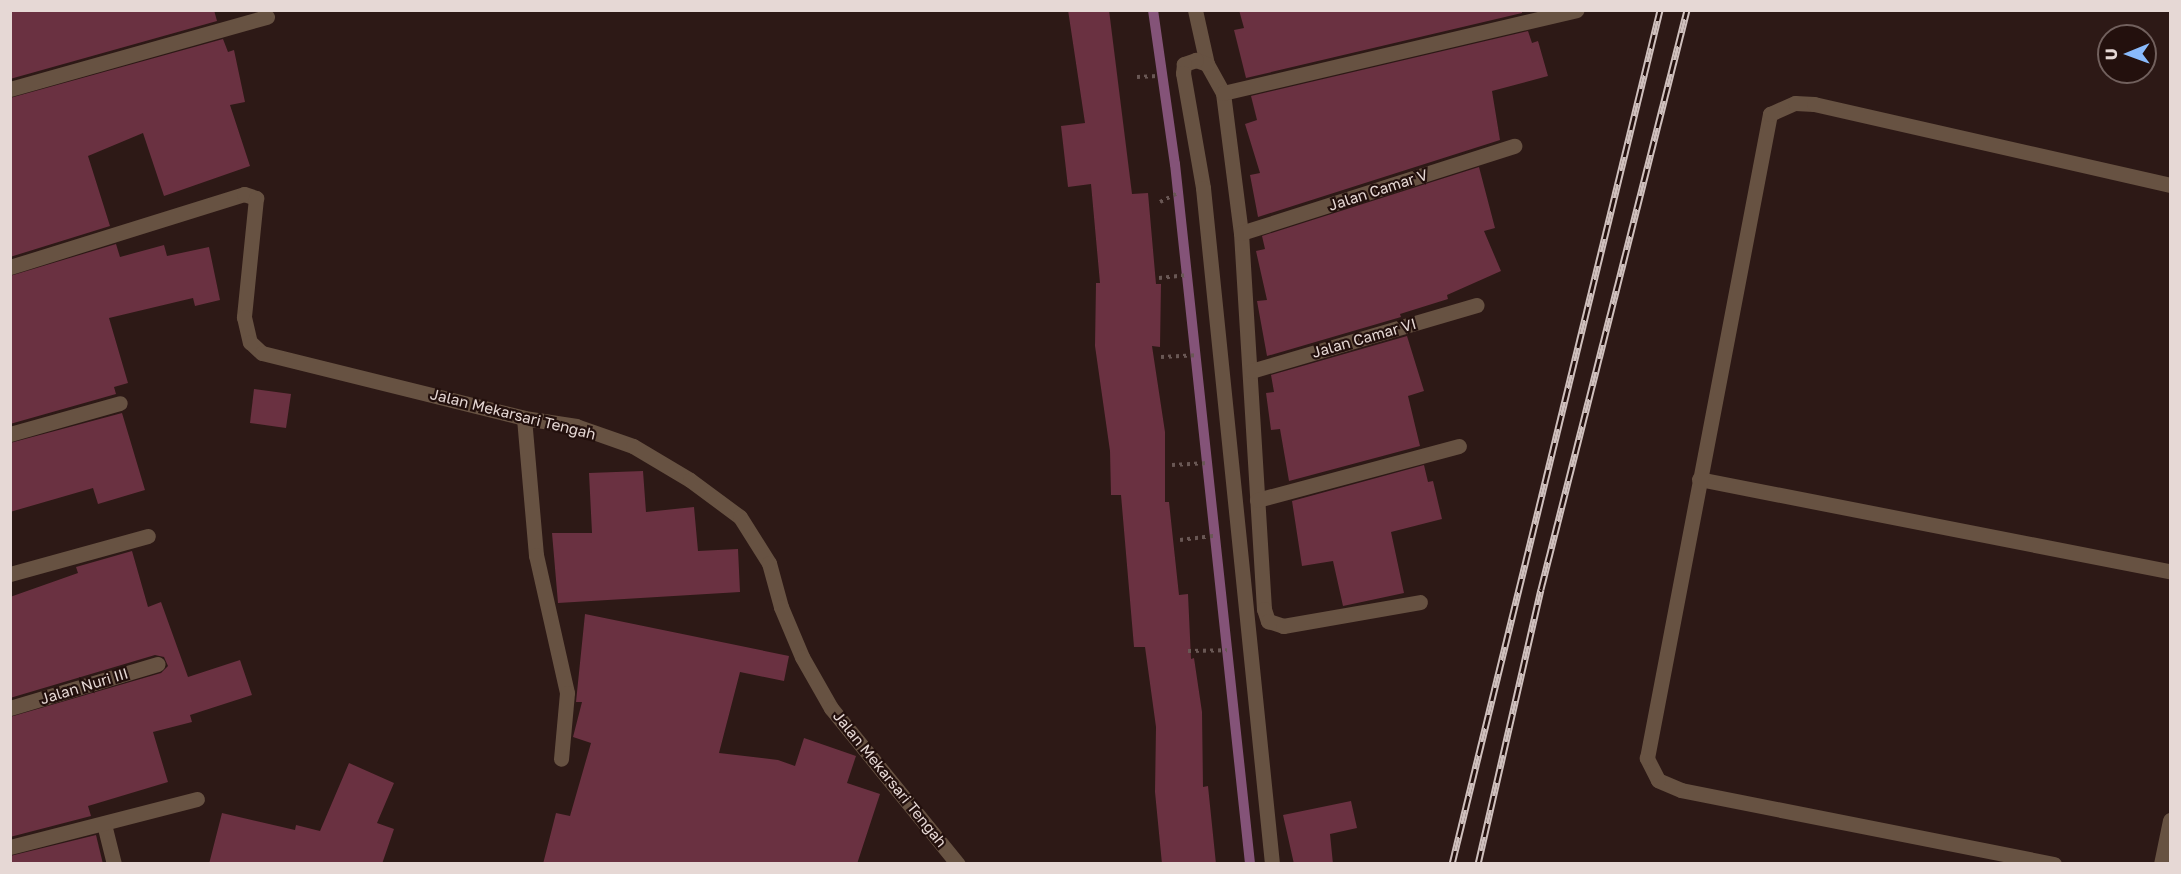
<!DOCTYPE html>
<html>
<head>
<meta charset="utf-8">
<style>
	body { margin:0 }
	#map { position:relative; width:2181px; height:874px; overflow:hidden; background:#2d1916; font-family:"Golos Text",sans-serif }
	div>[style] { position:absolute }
	.stream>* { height:10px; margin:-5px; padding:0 5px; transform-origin:5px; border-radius:5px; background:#845378 }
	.building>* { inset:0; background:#6a3141 }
	.path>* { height:4px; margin-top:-2px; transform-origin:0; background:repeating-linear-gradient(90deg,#695754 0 3px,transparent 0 7.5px) }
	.minor>* { height:15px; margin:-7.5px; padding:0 7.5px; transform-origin:7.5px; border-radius:7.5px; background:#675242 }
	.rail>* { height:7px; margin-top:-3.5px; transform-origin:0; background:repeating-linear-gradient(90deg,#23100d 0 14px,#cfc0bd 0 28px); box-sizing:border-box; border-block:2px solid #cfc0bd }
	span { translate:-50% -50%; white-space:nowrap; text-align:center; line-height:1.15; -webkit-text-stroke:4.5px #23100d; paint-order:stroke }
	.street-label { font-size:15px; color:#e6d8d5 }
	.frame { position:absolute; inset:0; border:12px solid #e6d8d5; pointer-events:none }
	.north { position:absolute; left:2097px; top:24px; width:60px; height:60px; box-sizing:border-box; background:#23100d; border:2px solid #71605d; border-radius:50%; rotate:269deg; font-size:16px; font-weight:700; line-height:24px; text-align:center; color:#e6d8d5 }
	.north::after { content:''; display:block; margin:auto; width:21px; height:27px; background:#89bafc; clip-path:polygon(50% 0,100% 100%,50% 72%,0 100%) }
</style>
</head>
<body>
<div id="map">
	<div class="stream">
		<i style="left:1153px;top:10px;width:156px;rotate:81.9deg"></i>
		<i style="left:1175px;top:164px;width:704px;rotate:83.88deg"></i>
	</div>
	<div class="building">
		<i style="clip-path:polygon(10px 10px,214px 10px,217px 21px,10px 79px)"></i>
		<i style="clip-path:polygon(1068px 10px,1109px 10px,1132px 194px,1148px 193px,1156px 284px,1161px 284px,1160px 347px,1152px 346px,1165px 432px,1165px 502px,1169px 502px,1179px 595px,1188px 594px,1191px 659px,1194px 658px,1202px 712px,1203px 787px,1208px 786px,1216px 864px,1162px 864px,1155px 792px,1156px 727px,1145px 647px,1134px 647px,1121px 495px,1111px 495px,1110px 451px,1095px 346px,1096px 283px,1100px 283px,1091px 184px,1068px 187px,1061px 126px,1085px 123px)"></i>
		<i style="clip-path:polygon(1239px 10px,1522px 10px,1522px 13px,1246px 78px,1234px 30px,1244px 28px)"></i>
		<i style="clip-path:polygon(1528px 31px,1532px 43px,1538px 41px,1548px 76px,1492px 91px,1500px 140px,1258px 217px,1250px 175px,1260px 173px,1245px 124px,1257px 120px,1251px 96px)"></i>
		<i style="clip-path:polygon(223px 39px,228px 52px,234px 50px,245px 102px,230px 105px,250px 166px,164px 196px,143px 133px,88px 156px,110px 226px,10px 257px,10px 98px)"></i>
		<i style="clip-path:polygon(1479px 167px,1495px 228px,1484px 231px,1501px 271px,1447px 295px,1448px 299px,1400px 314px,1401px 317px,1267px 356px,1257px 301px,1267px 300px,1256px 251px,1265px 249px,1262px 236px)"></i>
		<i style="clip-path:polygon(116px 244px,120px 257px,164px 245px,167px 256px,209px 247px,220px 300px,195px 306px,193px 298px,109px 318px,128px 383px,114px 387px,116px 394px,10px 424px,10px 276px)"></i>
		<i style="clip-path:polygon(1407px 336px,1424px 391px,1408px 396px,1420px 446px,1289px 481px,1280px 429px,1271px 430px,1266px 393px,1274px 392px,1271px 375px)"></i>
		<i style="clip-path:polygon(254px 389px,291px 394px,286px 428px,250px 423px)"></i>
		<i style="clip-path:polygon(122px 413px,145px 490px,98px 504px,93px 488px,10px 512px,10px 443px)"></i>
		<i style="clip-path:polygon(1424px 465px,1428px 482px,1433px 481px,1442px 519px,1391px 532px,1404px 593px,1343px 606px,1333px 561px,1302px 566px,1292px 501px)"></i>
		<i style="clip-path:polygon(643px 471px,646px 512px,694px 507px,698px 551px,738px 549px,740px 592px,558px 603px,552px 533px,592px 533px,589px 473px)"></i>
		<i style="clip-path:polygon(132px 551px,148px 607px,161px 602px,188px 677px,240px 660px,252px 695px,190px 715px,192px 722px,153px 732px,168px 782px,88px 806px,91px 816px,10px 837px,10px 717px,161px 673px,168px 666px,164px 657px,155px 655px,10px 698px,10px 597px,78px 573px,76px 567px)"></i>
		<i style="clip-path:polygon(585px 614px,789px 656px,784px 681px,740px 672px,719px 753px,778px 760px,795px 766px,804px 738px,856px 756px,847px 783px,880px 794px,857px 864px,543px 864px,556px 813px,570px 816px,591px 743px,573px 737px,582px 702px,576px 702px)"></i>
		<i style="clip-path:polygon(349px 763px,394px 783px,377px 823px,394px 829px,382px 864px,209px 864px,222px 813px,295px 830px,296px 825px,320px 831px)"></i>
		<i style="clip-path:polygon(1351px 801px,1357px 828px,1330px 834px,1333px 864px,1294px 864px,1283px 815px)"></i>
		<i style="clip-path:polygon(96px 835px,103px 864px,10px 864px,10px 856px)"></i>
	</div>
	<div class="path">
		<i style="left:1137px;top:77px;width:21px;rotate:-3deg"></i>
		<i style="left:1160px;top:202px;width:22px;rotate:-27deg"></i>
		<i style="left:1159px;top:278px;width:29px;rotate:-6deg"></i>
		<i style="left:1161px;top:357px;width:35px;rotate:-3deg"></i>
		<i style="left:1172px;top:465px;width:36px;rotate:-3deg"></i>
		<i style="left:1180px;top:540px;width:35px;rotate:-7deg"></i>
		<i style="left:1188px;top:651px;width:39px;rotate:-1deg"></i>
	</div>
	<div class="minor">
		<i style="left:1195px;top:10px;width:55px;rotate:77.5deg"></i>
		<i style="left:1207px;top:64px;width:33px;rotate:61deg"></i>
		<i style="left:1223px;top:93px;width:141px;rotate:82.7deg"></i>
		<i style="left:1241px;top:233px;width:377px;rotate:86.5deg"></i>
		<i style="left:1264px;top:609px;width:13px;rotate:72deg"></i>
		<i style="left:1268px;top:621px;width:16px;rotate:18deg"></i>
		<i style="left:1283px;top:626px;width:139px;rotate:-9.9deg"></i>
		<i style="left:1207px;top:64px;width:12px;rotate:-160deg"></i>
		<i style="left:1196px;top:60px;width:13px;rotate:162deg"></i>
		<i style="left:1184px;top:64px;width:9px;rotate:96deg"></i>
		<i style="left:1183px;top:73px;width:117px;rotate:80.1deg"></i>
		<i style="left:1203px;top:188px;width:680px;rotate:84.17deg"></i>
		<i style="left:10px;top:89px;width:267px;rotate:-15.7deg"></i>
		<i style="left:1223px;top:93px;width:363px;rotate:-13.2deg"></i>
		<i style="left:1241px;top:233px;width:287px;rotate:-17.7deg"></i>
		<i style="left:10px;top:267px;width:245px;rotate:-17.3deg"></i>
		<i style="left:244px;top:194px;width:13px;rotate:18deg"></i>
		<i style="left:256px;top:198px;width:120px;rotate:95.8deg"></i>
		<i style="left:244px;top:317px;width:26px;rotate:77deg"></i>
		<i style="left:250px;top:342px;width:16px;rotate:43deg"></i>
		<i style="left:262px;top:353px;width:270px;rotate:13.9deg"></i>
		<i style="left:524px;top:418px;width:53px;rotate:8.7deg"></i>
		<i style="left:576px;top:426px;width:60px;rotate:19.3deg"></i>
		<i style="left:633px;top:446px;width:66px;rotate:30.8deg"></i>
		<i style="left:690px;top:480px;width:62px;rotate:36.5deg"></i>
		<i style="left:740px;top:517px;width:54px;rotate:57.8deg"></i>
		<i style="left:769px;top:563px;width:46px;rotate:74.7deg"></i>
		<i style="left:781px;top:607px;width:54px;rotate:67.2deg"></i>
		<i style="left:802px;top:657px;width:59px;rotate:60.4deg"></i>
		<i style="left:831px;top:708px;width:201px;rotate:50.9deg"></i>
		<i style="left:1251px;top:371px;width:235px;rotate:-16.3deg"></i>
		<i style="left:524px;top:418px;width:138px;rotate:85deg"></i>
		<i style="left:536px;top:555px;width:141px;rotate:77.3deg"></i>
		<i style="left:567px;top:693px;width:66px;rotate:95.2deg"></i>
		<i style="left:10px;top:434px;width:114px;rotate:-15.7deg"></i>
		<i style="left:1699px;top:479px;width:480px;rotate:11.1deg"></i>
		<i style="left:1257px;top:500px;width:209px;rotate:-15deg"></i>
		<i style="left:10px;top:574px;width:143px;rotate:-15.4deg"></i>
		<i style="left:10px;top:708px;width:154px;rotate:-16.6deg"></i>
		<i style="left:104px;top:824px;width:41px;rotate:76deg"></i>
		<i style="left:10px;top:847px;width:193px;rotate:-14.4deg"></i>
		<i style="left:2054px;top:864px;width:380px;rotate:-168.8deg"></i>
		<i style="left:1681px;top:790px;width:25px;rotate:-157deg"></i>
		<i style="left:1658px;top:780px;width:25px;rotate:-117deg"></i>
		<i style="left:1647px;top:758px;width:656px;rotate:-79.19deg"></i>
		<i style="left:1770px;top:114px;width:27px;rotate:-24deg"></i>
		<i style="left:1795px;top:103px;width:19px;rotate:3deg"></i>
		<i style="left:1814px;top:104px;width:365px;rotate:12.8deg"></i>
		<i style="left:2161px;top:864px;width:45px;rotate:-78.4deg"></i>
	</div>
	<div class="rail">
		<i style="left:1452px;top:864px;width:879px;rotate:-76.31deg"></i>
		<i style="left:1478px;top:864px;width:282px;rotate:-77.1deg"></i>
		<i style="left:1541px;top:589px;width:597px;rotate:-75.85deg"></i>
	</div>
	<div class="street-label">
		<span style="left:1378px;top:190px;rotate:-18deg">Jalan Camar V</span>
		<span style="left:1364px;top:338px;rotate:-16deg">Jalan Camar VI</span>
		<span style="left:513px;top:414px;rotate:14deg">Jalan Mekarsari Tengah</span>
		<span style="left:84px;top:686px;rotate:-17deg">Jalan Nuri III</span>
		<span style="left:890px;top:779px;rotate:51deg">Jalan Mekarsari Tengah</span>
	</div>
	<div class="frame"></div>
	<div class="north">U</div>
</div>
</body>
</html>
